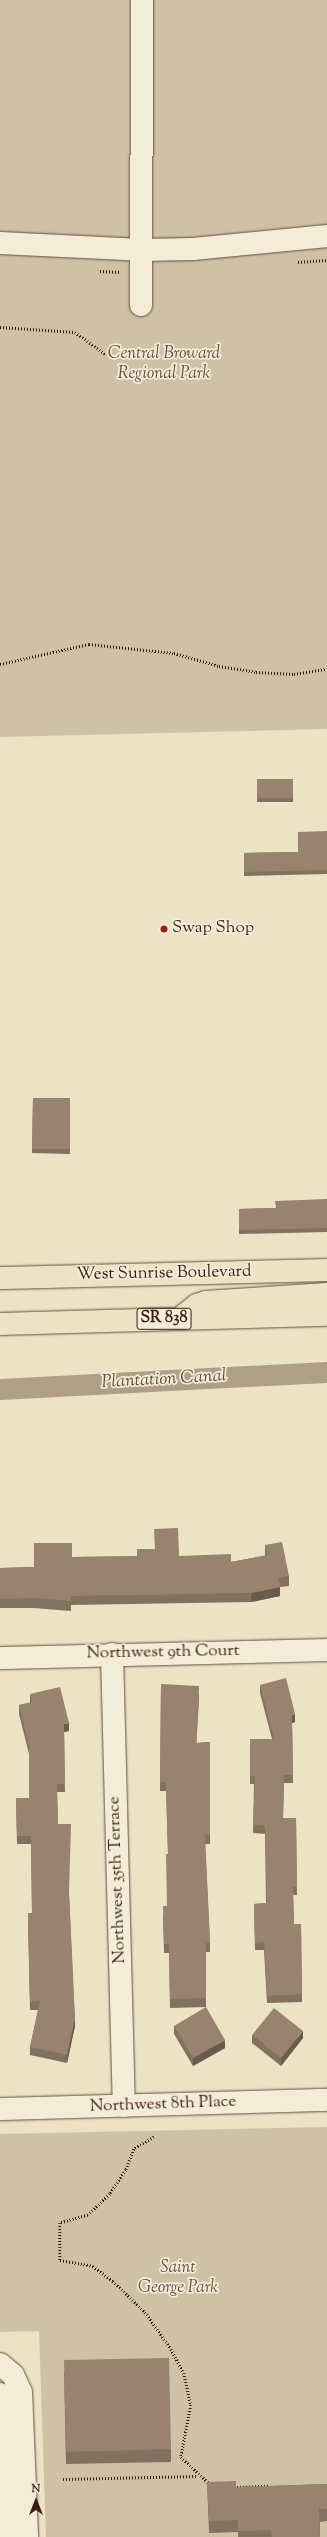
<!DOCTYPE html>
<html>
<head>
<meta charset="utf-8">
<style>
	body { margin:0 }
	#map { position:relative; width:327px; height:2537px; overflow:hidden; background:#ece2c4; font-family:"Sorts Mill Goudy",serif }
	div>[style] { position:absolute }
	.green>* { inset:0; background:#cec1a5 }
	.canal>* { height:21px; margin:-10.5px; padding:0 10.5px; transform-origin:10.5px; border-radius:10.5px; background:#b09f87 }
	.path>* { height:2.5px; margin-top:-1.25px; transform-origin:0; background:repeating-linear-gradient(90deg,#3b1d10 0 1px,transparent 0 3px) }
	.roads { filter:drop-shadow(0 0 1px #674e3d) drop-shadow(0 0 1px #674e3d) }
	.minor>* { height:22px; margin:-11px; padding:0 11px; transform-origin:11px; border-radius:11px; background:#f3ecd9 }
	.major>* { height:22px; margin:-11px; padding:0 11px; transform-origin:11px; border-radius:11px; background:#ece2c4 }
	.wall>* { inset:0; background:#82715f }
	.shaded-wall>* { inset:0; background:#6a5c4d }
	.building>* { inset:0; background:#97836e }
	.dots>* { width:11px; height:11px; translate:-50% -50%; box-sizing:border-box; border:2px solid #f3ecd9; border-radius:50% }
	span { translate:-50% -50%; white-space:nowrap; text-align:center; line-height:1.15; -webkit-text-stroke:3.5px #f3ecd9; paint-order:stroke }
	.shield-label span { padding:1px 3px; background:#f3ecd9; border:1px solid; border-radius:3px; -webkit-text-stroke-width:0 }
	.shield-label { font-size:16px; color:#3b1d10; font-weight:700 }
	.park-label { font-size:17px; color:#674e3d; font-style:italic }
	.poi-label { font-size:17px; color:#3b1d10 }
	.left { translate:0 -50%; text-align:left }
	.street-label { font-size:17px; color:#3b1d10 }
	.water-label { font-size:18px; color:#644a3a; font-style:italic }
	.north { position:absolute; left:16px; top:2481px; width:40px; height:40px; -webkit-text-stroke:3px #f3ecd9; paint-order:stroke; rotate:0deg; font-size:11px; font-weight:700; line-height:16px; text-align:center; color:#3b1d10 }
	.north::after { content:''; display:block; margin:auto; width:14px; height:18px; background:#3b1d10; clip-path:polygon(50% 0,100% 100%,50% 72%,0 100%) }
</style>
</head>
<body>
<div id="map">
	<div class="green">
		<i style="clip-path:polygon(0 0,327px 0,327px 729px,0 737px)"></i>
		<i style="clip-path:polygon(327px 2127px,327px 2537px,46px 2537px,39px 2331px,0 2332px,0 2134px)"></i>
	</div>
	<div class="canal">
		<i style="left:0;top:1389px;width:327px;rotate:-3deg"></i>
	</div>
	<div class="path">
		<i style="left:298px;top:262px;width:29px;rotate:-4deg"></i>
		<i style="left:100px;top:271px;width:21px;rotate:3deg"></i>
		<i style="left:0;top:327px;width:75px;rotate:3.8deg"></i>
		<i style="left:75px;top:332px;width:39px;rotate:36deg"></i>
		<i style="left:0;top:664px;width:91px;rotate:-12.7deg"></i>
		<i style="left:89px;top:644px;width:85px;rotate:6deg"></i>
		<i style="left:174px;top:653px;width:47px;rotate:16.1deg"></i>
		<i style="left:219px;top:666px;width:37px;rotate:9deg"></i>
		<i style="left:256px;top:672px;width:38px;rotate:3deg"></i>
		<i style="left:294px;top:674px;width:33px;rotate:-9deg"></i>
		<i style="left:154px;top:2137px;width:23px;rotate:149deg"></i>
		<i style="left:134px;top:2149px;width:22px;rotate:111deg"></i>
		<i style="left:126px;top:2170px;width:29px;rotate:124deg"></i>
		<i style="left:110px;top:2194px;width:30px;rotate:136deg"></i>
		<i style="left:88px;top:2215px;width:29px;rotate:164deg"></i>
		<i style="left:60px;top:2223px;width:37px;rotate:90deg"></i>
		<i style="left:60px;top:2260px;width:34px;rotate:10deg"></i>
		<i style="left:93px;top:2266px;width:25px;rotate:37deg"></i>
		<i style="left:113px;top:2281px;width:45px;rotate:44.1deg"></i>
		<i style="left:145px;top:2312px;width:45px;rotate:54.9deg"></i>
		<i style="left:171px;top:2349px;width:27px;rotate:62deg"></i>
		<i style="left:184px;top:2373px;width:33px;rotate:78deg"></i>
		<i style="left:191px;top:2405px;width:53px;rotate:100.9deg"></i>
		<i style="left:181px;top:2457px;width:38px;rotate:43deg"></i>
		<i style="left:63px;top:2479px;width:135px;rotate:-1.3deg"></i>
		<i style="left:234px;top:2487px;width:35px;rotate:-2deg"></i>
	</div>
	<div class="roads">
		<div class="minor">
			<i style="left:0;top:243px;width:141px;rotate:2.8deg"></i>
			<i style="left:141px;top:250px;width:52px;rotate:-1.1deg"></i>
			<i style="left:193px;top:249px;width:135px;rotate:-5.5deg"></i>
			<i style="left:141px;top:305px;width:305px;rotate:-89.8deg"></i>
			<i style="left:112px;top:1654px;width:452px;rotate:88.5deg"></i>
			<i style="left:0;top:1658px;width:327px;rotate:-1.4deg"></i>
			<i style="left:0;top:2109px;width:327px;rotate:-1.6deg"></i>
			<i style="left:0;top:2364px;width:17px;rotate:40deg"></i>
			<i style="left:13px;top:2375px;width:19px;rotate:65deg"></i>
			<i style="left:21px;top:2392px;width:145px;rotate:87.6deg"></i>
			<i style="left:0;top:2394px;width:143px;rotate:87.6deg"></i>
		</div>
		<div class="major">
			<i style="left:0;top:1278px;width:327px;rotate:-1.4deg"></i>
			<i style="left:179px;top:1319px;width:23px;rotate:-38deg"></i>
			<i style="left:197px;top:1305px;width:9px;rotate:-18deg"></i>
			<i style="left:206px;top:1302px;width:121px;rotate:-3.8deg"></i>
			<i style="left:0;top:1324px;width:327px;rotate:-1.6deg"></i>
		</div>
	</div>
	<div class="wall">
		<i style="clip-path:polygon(257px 779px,293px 779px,293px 802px,257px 802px)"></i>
		<i style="clip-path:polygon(327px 831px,327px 874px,244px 876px,244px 853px,298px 852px)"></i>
		<i style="clip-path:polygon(33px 1098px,70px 1098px,70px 1154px,32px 1153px)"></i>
		<i style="clip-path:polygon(327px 1199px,327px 1232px,239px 1234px,239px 1209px,275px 1208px)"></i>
		<i style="clip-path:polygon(265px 1545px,289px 1576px,289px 1586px,280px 1587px,280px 1596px,251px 1602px,71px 1605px,71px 1611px,33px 1608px,0 1608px,0 1568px,34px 1567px,72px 1557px,179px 1556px,231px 1562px,265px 1556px)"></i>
		<i style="clip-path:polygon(161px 1684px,199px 1695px,196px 1743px,210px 1742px,210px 1844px,205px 1844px,210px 1943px,210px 1952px,206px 1952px,206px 2007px,170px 2008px,169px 1953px,164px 1953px,163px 1915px,167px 1906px,168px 1854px,166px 1791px,160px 1791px)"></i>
		<i style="clip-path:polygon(260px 1685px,295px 1722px,292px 1723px,293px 1783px,284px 1783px,283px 1818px,296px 1818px,297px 1895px,293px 1895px,294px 1924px,301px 1924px,302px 2002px,267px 2003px,264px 1950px,255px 1950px,254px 1904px,266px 1903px,265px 1834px,253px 1833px,254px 1784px,250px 1784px,250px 1739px,272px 1739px,260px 1693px)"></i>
		<i style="clip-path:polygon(30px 1694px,69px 1731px,64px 1732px,65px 1792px,57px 1792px,58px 1824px,69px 1895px,75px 2026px,67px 2063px,30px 2055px,30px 2047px,38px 2010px,30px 2010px,28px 1921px,32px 1913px,31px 1844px,17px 1844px,16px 1798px,29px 1798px,29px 1754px,19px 1714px,19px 1705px,30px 1703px)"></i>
		<i style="clip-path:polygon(174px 2026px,225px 2048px,193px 2066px,174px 2034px)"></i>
		<i style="clip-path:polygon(252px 2035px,303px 2038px,281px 2066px,252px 2043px)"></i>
		<i style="clip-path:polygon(64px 2372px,171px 2449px,171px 2462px,66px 2464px)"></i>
		<i style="clip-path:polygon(207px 2482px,236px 2487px,327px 2484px,327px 2521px,320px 2522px,320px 2537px,238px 2537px,238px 2532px,209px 2533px)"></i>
	</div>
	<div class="shaded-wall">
		<i style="clip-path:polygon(280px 1587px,280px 1596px,251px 1602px,251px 1593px)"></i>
		<i style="clip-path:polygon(199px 1686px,199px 1695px,196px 1752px,196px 1743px)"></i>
		<i style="clip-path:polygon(295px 1714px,295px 1722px,292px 1723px,292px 1715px)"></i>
		<i style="clip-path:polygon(69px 1723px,69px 1731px,64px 1732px,64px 1724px)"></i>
		<i style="clip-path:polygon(75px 2018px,75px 2026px,67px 2063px,67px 2055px)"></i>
		<i style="clip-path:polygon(303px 2031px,303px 2038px,281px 2066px,281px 2058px)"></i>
		<i style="clip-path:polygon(225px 2040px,225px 2048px,193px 2066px,193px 2058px)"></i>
	</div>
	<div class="building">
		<i style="clip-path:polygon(257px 779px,293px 779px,293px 798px,257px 798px)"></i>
		<i style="clip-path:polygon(327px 831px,327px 870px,244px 872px,244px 853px,298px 852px,298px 832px)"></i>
		<i style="clip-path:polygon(33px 1098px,70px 1098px,70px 1149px,32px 1149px)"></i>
		<i style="clip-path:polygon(327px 1199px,327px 1228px,239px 1230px,239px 1209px,276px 1208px,275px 1201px)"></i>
		<i style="clip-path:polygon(178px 1528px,179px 1556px,231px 1554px,231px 1562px,267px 1555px,265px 1545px,282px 1542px,289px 1576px,278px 1578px,280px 1587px,251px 1593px,71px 1596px,71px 1601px,33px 1598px,0 1599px,0 1568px,34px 1567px,34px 1543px,72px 1543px,72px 1557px,137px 1556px,137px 1549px,155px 1549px,154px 1529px)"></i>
		<i style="clip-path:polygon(286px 1678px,295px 1714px,292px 1715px,293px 1775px,284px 1775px,283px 1818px,296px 1818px,297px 1887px,293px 1887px,294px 1924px,301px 1924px,302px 1994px,267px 1996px,264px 1942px,255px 1943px,254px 1904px,267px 1903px,265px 1826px,253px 1825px,255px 1776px,250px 1776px,250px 1739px,274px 1739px,260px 1685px)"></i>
		<i style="clip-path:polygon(161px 1684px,199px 1686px,196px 1743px,210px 1742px,210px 1835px,205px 1835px,210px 1943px,206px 1943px,206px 1998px,170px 1999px,169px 1944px,164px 1944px,163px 1906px,167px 1906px,166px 1854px,168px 1854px,166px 1782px,160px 1782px)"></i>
		<i style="clip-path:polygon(60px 1687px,69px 1723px,64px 1724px,65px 1784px,57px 1784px,58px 1824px,71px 1824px,69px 1892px,75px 2018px,67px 2055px,30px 2047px,40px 2001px,30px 2002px,28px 1913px,32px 1913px,31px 1836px,17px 1836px,16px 1798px,29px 1798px,29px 1746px,19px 1705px,32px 1702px,30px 1694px)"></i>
		<i style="clip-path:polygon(206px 2007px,225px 2040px,193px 2058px,174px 2026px)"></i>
		<i style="clip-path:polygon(274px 2008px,303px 2031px,281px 2058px,252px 2035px)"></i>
		<i style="clip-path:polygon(169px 2358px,171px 2449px,66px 2452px,64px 2360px)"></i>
		<i style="clip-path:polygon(236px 2481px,236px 2487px,327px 2484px,327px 2509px,319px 2509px,320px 2537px,272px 2537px,271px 2530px,238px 2531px,238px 2520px,209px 2521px,207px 2482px)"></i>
	</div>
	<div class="dots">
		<i style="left:164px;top:929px;background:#8f2418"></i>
	</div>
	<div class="shield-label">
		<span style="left:164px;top:1319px">SR 838</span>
	</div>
	<div class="park-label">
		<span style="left:164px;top:365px">Central Broward<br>Regional Park</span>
		<span style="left:178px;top:2279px">Saint<br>George Park</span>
	</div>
	<div class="poi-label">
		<span class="left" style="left:172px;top:929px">Swap Shop</span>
	</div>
	<div class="street-label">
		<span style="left:164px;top:1274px;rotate:-1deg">West Sunrise Boulevard</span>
		<span style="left:163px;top:1653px;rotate:-1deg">Northwest 9th Court</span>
		<span style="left:118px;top:1880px;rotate:-92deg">Northwest 35th Terrace</span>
		<span style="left:163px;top:2105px;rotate:-2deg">Northwest 8th Place</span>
	</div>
	<div class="water-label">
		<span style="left:164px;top:1380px;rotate:-3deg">Plantation Canal</span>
	</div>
	<div class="north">N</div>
</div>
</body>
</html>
